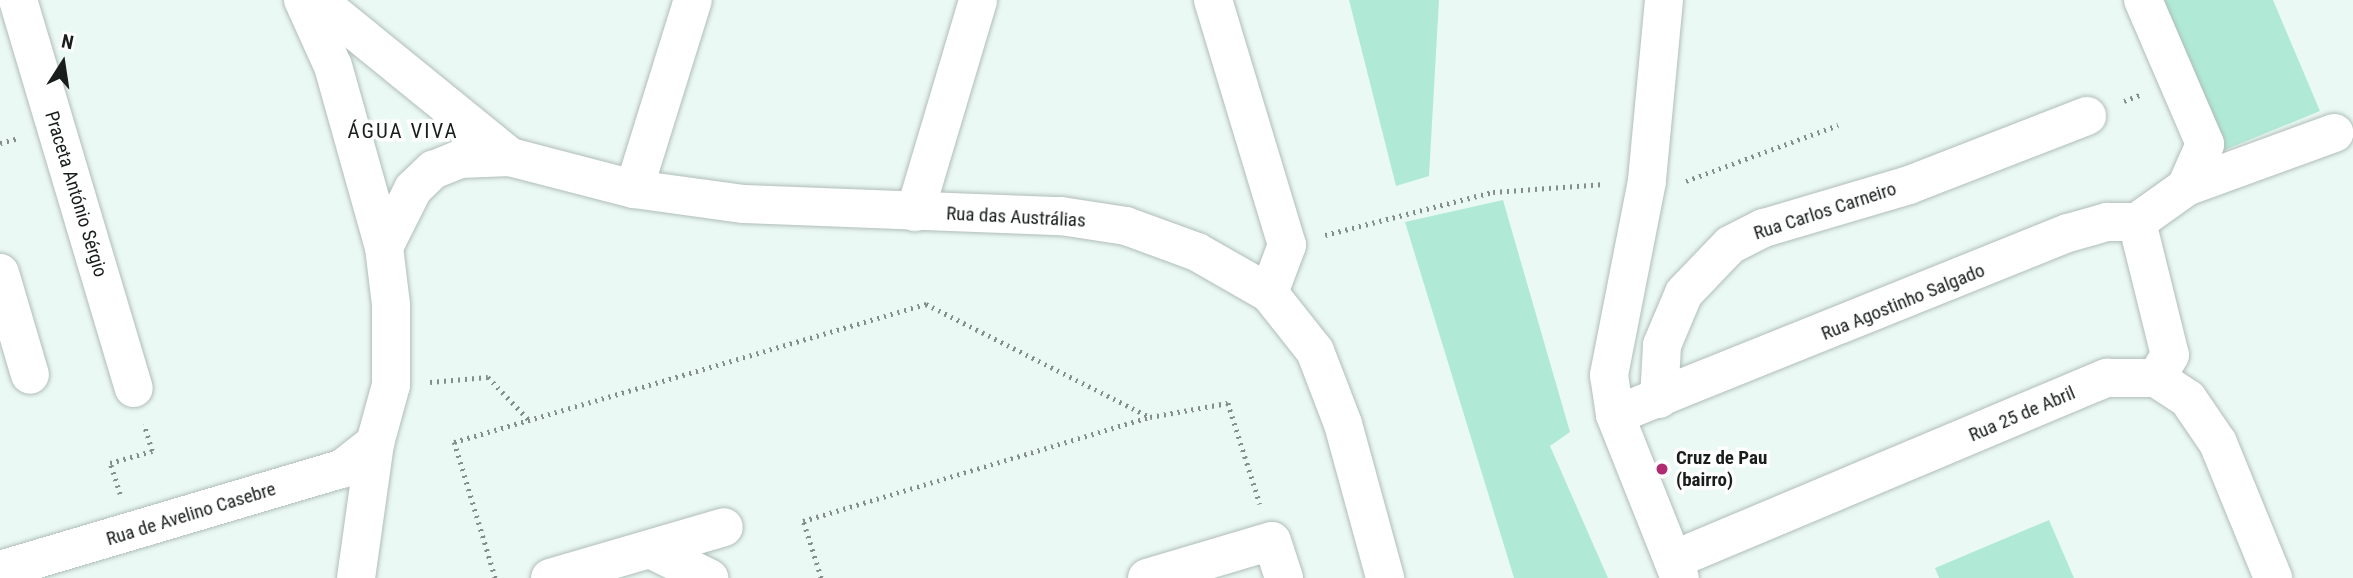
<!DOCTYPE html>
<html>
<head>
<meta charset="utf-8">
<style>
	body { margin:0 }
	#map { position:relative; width:2353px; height:578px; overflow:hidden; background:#ebf9f4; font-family:"Roboto Condensed",sans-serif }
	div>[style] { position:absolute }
	.green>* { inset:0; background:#b0ead7 }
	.path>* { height:4.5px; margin-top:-2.25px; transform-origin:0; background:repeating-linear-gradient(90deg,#858e8b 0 2px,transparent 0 7px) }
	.roads { filter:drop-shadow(0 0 2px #b0bdb8) drop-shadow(0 0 2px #b0bdb8) }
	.minor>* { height:38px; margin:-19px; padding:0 19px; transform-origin:19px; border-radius:19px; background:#fff }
	.dots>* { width:19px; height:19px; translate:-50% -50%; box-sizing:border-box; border:4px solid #fff; border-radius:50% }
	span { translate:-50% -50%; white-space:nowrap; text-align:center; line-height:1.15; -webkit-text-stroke:7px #fff; paint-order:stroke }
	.street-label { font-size:19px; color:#191e1c }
	.poi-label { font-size:19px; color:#191e1c; font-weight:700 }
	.left { translate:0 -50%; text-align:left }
	.neighbourhood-label { font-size:21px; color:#191e1c; letter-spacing:2px }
	.north { position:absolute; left:28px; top:28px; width:70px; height:70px; -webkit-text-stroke:5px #fff; paint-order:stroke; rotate:12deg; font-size:19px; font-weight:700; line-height:28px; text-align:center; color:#191e1c }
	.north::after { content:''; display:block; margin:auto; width:24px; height:32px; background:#191e1c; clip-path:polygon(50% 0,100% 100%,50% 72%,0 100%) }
</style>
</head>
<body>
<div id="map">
	<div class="green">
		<i style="clip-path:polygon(1349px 0,1439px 0,1429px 176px,1396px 186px)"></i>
		<i style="clip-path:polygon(2157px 0,2273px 0,2320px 111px,2222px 151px)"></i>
		<i style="clip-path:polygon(1503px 200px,1570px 432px,1550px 446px,1608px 578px,1514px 578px,1405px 222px)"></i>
		<i style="clip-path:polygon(2049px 520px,2074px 578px,1939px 578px,1935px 568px)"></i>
	</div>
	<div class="path">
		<i style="left:2124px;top:101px;width:19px;rotate:-21deg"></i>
		<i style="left:0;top:143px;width:20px;rotate:-15deg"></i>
		<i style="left:1686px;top:181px;width:162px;rotate:-20.2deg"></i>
		<i style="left:1325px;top:235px;width:173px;rotate:-14.4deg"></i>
		<i style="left:1493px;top:192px;width:112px;rotate:-4.1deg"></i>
		<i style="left:430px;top:382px;width:58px;rotate:-4.9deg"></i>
		<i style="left:488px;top:377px;width:62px;rotate:46.3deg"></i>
		<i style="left:120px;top:494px;width:33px;rotate:-108deg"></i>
		<i style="left:110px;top:463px;width:44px;rotate:-15.9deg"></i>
		<i style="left:152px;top:451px;width:28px;rotate:-107deg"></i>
		<i style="left:495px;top:578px;width:142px;rotate:-106.8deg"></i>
		<i style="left:454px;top:442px;width:492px;rotate:-16.3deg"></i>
		<i style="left:926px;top:304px;width:251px;rotate:26.8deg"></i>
		<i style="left:821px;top:578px;width:60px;rotate:-107.5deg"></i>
		<i style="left:803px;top:521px;width:362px;rotate:-16.7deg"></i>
		<i style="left:1150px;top:417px;width:79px;rotate:-10.2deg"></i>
		<i style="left:1228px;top:403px;width:106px;rotate:72.4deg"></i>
	</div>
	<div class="roads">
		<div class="minor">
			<i style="left:18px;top:0;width:405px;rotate:73.4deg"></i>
			<i style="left:303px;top:0;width:72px;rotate:65.6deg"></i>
			<i style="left:333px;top:66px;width:188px;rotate:74.3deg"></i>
			<i style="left:384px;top:247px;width:58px;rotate:83.1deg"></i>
			<i style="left:391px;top:305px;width:80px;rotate:90deg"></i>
			<i style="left:391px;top:385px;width:60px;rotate:105.4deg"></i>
			<i style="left:375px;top:443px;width:136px;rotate:98deg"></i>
			<i style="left:317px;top:0;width:249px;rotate:39.1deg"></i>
			<i style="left:1213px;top:0;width:256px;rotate:73.2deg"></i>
			<i style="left:1287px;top:245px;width:51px;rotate:110.6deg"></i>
			<i style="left:1664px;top:0;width:182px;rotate:95.4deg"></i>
			<i style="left:1647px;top:181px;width:198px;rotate:101.1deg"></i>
			<i style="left:1609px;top:375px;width:40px;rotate:81.5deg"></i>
			<i style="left:1615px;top:415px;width:175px;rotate:68.3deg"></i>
			<i style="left:2143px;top:0;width:157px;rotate:66.7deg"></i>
			<i style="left:2205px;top:144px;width:47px;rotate:113.8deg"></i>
			<i style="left:634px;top:189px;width:198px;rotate:-72.7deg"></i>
			<i style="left:915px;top:212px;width:221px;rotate:-73.4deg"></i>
			<i style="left:2137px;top:222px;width:137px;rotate:76.1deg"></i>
			<i style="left:2170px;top:355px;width:27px;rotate:121deg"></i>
			<i style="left:384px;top:247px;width:65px;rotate:-63.4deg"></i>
			<i style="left:413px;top:189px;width:28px;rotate:-44deg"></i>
			<i style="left:433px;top:170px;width:29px;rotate:-22deg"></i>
			<i style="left:460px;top:159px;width:50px;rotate:-2.3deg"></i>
			<i style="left:510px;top:157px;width:128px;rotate:14.5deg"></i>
			<i style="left:634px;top:189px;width:111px;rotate:7.8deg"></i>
			<i style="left:744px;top:204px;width:317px;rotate:2.2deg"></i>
			<i style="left:1061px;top:216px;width:66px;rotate:8.7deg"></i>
			<i style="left:1126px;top:226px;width:76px;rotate:20.1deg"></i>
			<i style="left:1197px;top:252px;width:83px;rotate:29.7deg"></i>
			<i style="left:1269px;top:293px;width:74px;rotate:51.6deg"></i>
			<i style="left:1315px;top:351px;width:78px;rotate:69deg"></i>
			<i style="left:1343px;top:424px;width:160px;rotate:74.7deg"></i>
			<i style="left:0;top:273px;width:106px;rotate:73.6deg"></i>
			<i style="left:1659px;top:399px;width:54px;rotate:-86.8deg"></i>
			<i style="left:1662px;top:345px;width:56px;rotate:-67.1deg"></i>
			<i style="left:1684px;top:293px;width:66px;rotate:-46.2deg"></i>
			<i style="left:1730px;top:245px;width:38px;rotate:-27deg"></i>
			<i style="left:1764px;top:228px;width:151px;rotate:-16.5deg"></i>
			<i style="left:1909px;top:185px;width:191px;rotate:-21.2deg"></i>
			<i style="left:1615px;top:415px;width:488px;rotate:-21.9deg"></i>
			<i style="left:2068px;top:233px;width:41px;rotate:-15.8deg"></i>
			<i style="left:2107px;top:222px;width:30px"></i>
			<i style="left:2137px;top:222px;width:60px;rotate:-35.5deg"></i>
			<i style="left:2186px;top:187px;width:158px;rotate:-20deg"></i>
			<i style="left:652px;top:550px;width:64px;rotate:26.2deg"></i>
			<i style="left:1673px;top:560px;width:471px;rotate:-22.8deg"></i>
			<i style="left:2107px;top:378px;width:49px"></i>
			<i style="left:2156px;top:378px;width:38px;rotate:33deg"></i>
			<i style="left:2188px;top:399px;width:53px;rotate:55.7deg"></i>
			<i style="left:2218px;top:443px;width:146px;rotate:67.8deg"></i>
			<i style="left:0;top:570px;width:357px;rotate:-16.5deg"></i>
			<i style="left:342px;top:469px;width:42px;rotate:-38.2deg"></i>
			<i style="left:550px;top:578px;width:181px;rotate:-16.3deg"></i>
			<i style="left:1147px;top:578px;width:130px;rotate:-16.5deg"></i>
			<i style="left:1272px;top:541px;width:39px;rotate:72deg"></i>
		</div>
	</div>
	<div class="dots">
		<i style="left:1662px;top:469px;background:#af2b72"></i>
	</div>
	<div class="street-label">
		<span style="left:76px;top:194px;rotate:73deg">Praceta António Sérgio</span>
		<span style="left:1825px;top:211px;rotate:-18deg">Rua Carlos Carneiro</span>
		<span style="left:1016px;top:217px;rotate:3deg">Rua das Austrálias</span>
		<span style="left:1903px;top:302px;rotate:-22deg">Rua Agostinho Salgado</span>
		<span style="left:2022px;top:414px;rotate:-23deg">Rua 25 de Abril</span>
		<span style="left:191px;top:514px;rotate:-17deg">Rua de Avelino Casebre</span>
	</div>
	<div class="poi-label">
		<span class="left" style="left:1676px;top:469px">Cruz de Pau<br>(bairro)</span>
	</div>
	<div class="neighbourhood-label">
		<span style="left:403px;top:131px">ÁGUA VIVA</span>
	</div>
	<div class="north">N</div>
</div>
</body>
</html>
